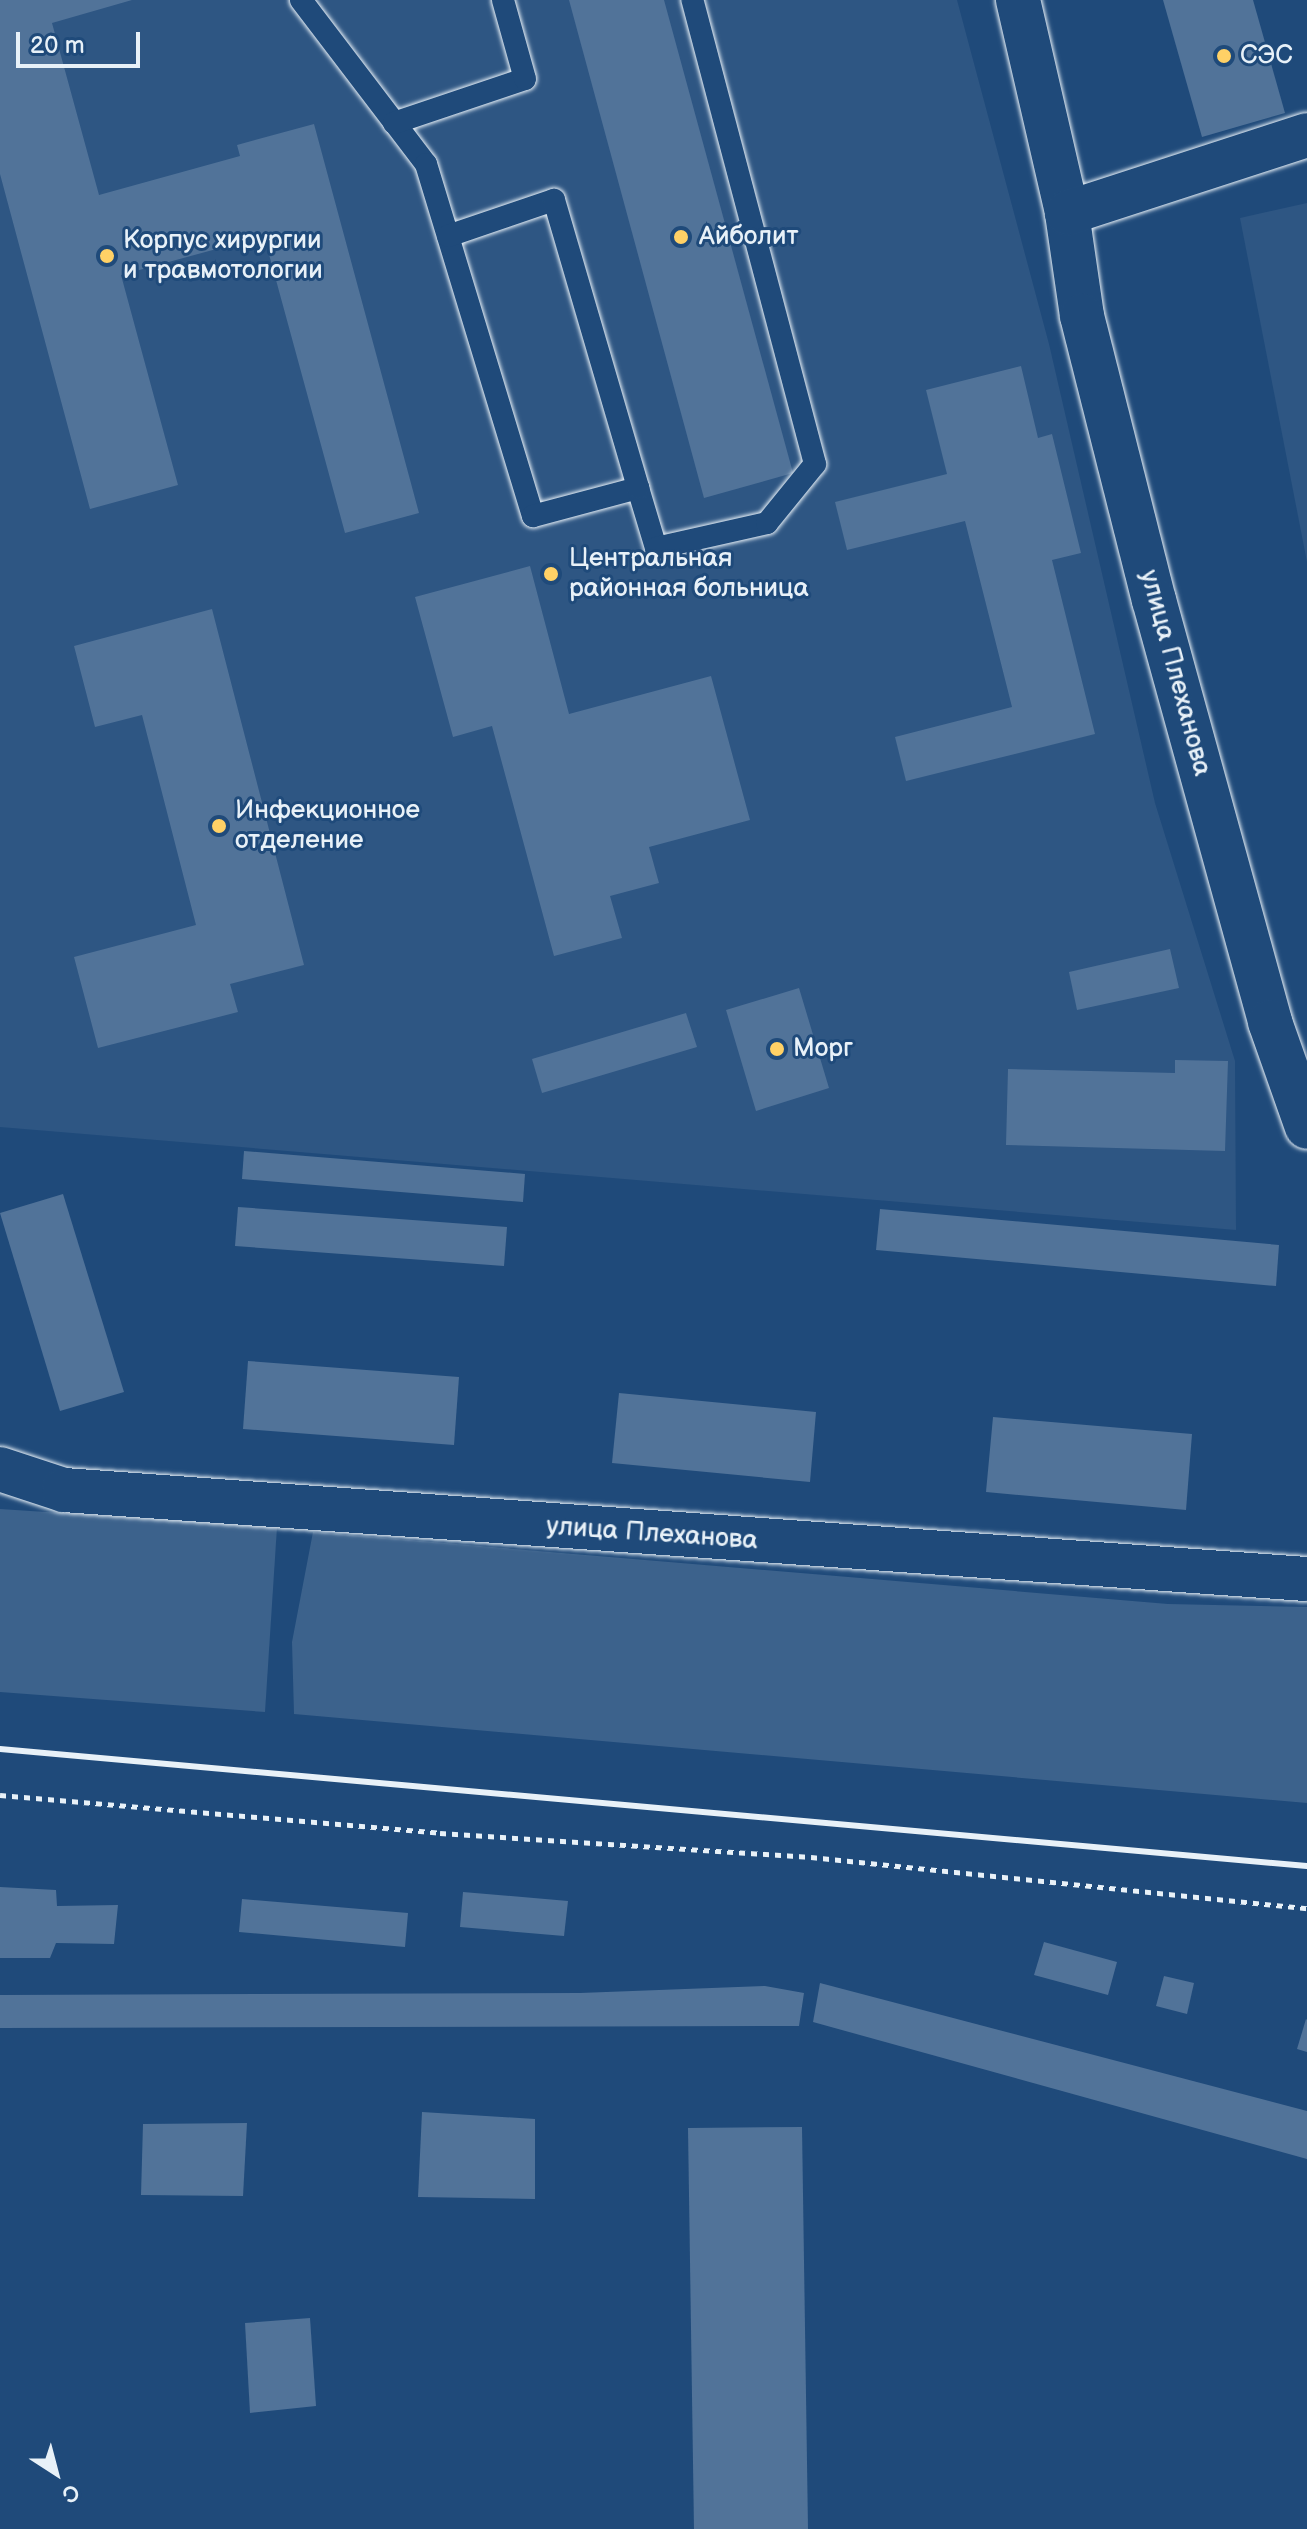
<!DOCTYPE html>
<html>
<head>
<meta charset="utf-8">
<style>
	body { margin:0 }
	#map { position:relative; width:1307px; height:2529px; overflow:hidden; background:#1f4a7a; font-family:"Balsamiq Sans",sans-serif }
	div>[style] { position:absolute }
	.built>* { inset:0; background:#2e5683 }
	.green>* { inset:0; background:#3c628c }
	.building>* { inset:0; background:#517399 }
	.path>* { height:5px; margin-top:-2.5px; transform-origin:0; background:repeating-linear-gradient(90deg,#e8f1f8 0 6px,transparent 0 12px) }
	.roads { filter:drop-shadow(0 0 2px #e8f1f8) drop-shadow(0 0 2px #e8f1f8) }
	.lane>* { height:22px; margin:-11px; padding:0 11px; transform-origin:11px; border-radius:11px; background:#1f4a7a }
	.street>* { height:44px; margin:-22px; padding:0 22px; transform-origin:22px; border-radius:22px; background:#1f4a7a }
	.rail>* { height:6px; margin:-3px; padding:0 3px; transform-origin:3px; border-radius:3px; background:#e8f1f8 }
	.dots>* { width:22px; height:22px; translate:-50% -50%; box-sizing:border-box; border:4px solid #1f4a7a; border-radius:50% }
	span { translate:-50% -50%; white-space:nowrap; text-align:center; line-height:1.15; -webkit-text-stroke:6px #1f4a7a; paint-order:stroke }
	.poi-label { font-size:26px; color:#e8f1f8 }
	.left { translate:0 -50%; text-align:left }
	.street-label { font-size:26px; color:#e8f1f8 }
	.north { position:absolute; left:16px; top:2433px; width:80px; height:80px; -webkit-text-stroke:6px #1f4a7a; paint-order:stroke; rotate:144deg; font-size:22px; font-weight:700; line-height:32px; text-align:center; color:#e8f1f8 }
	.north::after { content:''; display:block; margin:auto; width:28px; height:36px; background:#e8f1f8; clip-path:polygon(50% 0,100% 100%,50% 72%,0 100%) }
	.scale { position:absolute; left:16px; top:32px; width:124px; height:36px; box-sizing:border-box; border:4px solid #e8f1f8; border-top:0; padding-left:10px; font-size:24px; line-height:28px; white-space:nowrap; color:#e8f1f8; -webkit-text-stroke:6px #1f4a7a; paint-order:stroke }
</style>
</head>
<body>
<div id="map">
	<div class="built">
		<i style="clip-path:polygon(0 0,957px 0,1049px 344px,1155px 803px,1235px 1061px,1236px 1230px,0 1127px)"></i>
		<i style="clip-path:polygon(1307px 203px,1307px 562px,1240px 218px)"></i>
	</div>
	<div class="green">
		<i style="clip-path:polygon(0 1509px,277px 1527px,265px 1712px,0 1692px)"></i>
		<i style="clip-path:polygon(313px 1532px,1168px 1604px,1307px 1607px,1307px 1803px,294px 1714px,292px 1642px)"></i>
	</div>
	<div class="building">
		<i style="clip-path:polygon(0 0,132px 0,52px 23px,99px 195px,240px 156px,237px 145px,314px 124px,419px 513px,345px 533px,264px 236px,121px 275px,178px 485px,90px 509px,0 174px)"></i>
		<i style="clip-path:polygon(569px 0,664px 0,793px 473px,704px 498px)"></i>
		<i style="clip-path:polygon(1163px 0,1253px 0,1285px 113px,1202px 137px)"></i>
		<i style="clip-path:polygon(1021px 366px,1038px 438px,1052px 434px,1081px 553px,1052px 560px,1095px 734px,906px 781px,895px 737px,1012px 707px,965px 521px,847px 550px,835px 502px,947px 474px,926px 390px)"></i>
		<i style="clip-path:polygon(530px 566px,569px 714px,711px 676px,750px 820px,649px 847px,659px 883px,610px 896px,622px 938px,554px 956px,492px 726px,453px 737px,415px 597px)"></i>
		<i style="clip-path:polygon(212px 609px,304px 965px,230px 984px,238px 1012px,98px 1048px,74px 957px,196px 925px,142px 715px,95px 727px,74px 646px)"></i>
		<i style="clip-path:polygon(1170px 949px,1179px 988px,1077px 1010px,1069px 972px)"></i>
		<i style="clip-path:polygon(799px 988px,829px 1088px,756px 1111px,726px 1010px)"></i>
		<i style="clip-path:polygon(686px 1013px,697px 1047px,542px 1093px,532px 1059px)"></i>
		<i style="clip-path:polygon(1175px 1060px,1228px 1061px,1225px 1151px,1006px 1145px,1008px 1069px,1175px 1073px)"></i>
		<i style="clip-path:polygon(244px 1151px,525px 1174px,523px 1202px,242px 1179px)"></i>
		<i style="clip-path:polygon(63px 1194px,124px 1392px,60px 1411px,0 1213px)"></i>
		<i style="clip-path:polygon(238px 1207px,507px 1227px,504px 1266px,235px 1246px)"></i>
		<i style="clip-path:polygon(880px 1209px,1279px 1245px,1276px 1286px,876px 1250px)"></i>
		<i style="clip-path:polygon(248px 1361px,459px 1377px,454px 1445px,243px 1429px)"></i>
		<i style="clip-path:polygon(619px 1393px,816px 1412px,810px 1482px,612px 1463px)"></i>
		<i style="clip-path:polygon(993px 1417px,1192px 1434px,1186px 1510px,986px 1492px)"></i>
		<i style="clip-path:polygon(0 1887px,56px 1890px,57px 1906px,118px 1905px,114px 1944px,56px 1943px,50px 1958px,0 1958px)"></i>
		<i style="clip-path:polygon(463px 1892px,568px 1901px,564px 1936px,460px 1927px)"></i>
		<i style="clip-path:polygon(242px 1899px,408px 1913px,405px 1947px,239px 1932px)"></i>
		<i style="clip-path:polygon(1044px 1942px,1117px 1962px,1108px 1995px,1034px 1975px)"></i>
		<i style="clip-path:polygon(1164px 1976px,1194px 1983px,1187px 2014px,1156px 2006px)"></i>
		<i style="clip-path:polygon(820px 1983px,1307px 2111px,1307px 2159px,813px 2022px)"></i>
		<i style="clip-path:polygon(765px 1986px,804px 1993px,799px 2026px,0 2028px,0 1995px,580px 1993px)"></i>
		<i style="clip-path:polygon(1306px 2019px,1307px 2020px,1307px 2052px,1297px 2049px)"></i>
		<i style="clip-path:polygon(422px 2112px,535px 2119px,535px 2199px,418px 2197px)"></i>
		<i style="clip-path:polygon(247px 2123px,243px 2196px,141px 2195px,143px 2124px)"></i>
		<i style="clip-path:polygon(802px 2127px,808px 2529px,694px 2529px,688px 2128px)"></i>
		<i style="clip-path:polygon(310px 2318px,316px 2406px,250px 2413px,245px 2323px)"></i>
	</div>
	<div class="path">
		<i style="left:0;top:1795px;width:442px;rotate:4.9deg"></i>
		<i style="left:440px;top:1833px;width:372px;rotate:3.7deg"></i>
		<i style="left:811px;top:1857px;width:499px;rotate:5.9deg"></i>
	</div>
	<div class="roads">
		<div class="lane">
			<i style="left:301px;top:0;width:206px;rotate:52.7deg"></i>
			<i style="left:426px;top:164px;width:368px;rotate:73.1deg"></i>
			<i style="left:533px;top:516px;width:109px;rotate:-14.9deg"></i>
			<i style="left:638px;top:488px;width:63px;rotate:73.3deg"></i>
			<i style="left:656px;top:548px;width:114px;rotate:-12.7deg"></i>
			<i style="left:767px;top:523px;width:76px;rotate:-50.9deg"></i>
			<i style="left:815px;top:464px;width:480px;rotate:-104.8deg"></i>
			<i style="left:394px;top:123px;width:138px;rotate:-18.6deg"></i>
			<i style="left:525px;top:79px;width:82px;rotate:-105.6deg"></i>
			<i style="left:448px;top:236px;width:112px;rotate:-18.8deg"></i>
			<i style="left:554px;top:200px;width:300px;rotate:73.7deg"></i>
		</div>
		<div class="street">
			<i style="left:1018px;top:0;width:219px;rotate:77deg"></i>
			<i style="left:1067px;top:213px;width:104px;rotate:81.7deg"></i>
			<i style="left:1082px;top:316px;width:293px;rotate:75.8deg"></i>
			<i style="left:1154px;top:600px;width:438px;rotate:74.6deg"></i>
			<i style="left:1270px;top:1022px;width:111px;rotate:70.6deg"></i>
			<i style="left:1067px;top:213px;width:252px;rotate:-18deg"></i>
			<i style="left:0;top:1469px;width:67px;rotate:18.2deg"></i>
			<i style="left:64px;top:1490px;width:1246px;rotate:4.1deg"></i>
		</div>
	</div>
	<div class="rail">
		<i style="left:0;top:1749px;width:1312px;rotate:5.12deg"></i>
	</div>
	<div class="dots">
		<i style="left:1224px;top:56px;background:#ffd166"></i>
		<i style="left:681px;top:237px;background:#ffd166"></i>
		<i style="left:107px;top:256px;background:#ffd166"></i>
		<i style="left:551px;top:574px;background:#ffd166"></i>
		<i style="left:219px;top:826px;background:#ffd166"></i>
		<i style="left:777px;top:1049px;background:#ffd166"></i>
	</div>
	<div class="poi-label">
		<span class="left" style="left:1240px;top:56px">СЭС</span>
		<span class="left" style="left:699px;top:237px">Айболит</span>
		<span class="left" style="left:123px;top:256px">Корпус хирургии<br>и травмотологии</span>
		<span class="left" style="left:569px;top:574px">Центральная<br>районная больница</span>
		<span class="left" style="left:235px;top:826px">Инфекционное<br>отделение</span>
		<span class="left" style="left:793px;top:1049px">Морг</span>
	</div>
	<div class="street-label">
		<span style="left:1175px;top:673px;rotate:75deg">улица Плеханова</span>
		<span style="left:652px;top:1534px;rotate:4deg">улица Плеханова</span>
	</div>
	<div class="north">С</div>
	<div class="scale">20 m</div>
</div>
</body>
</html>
